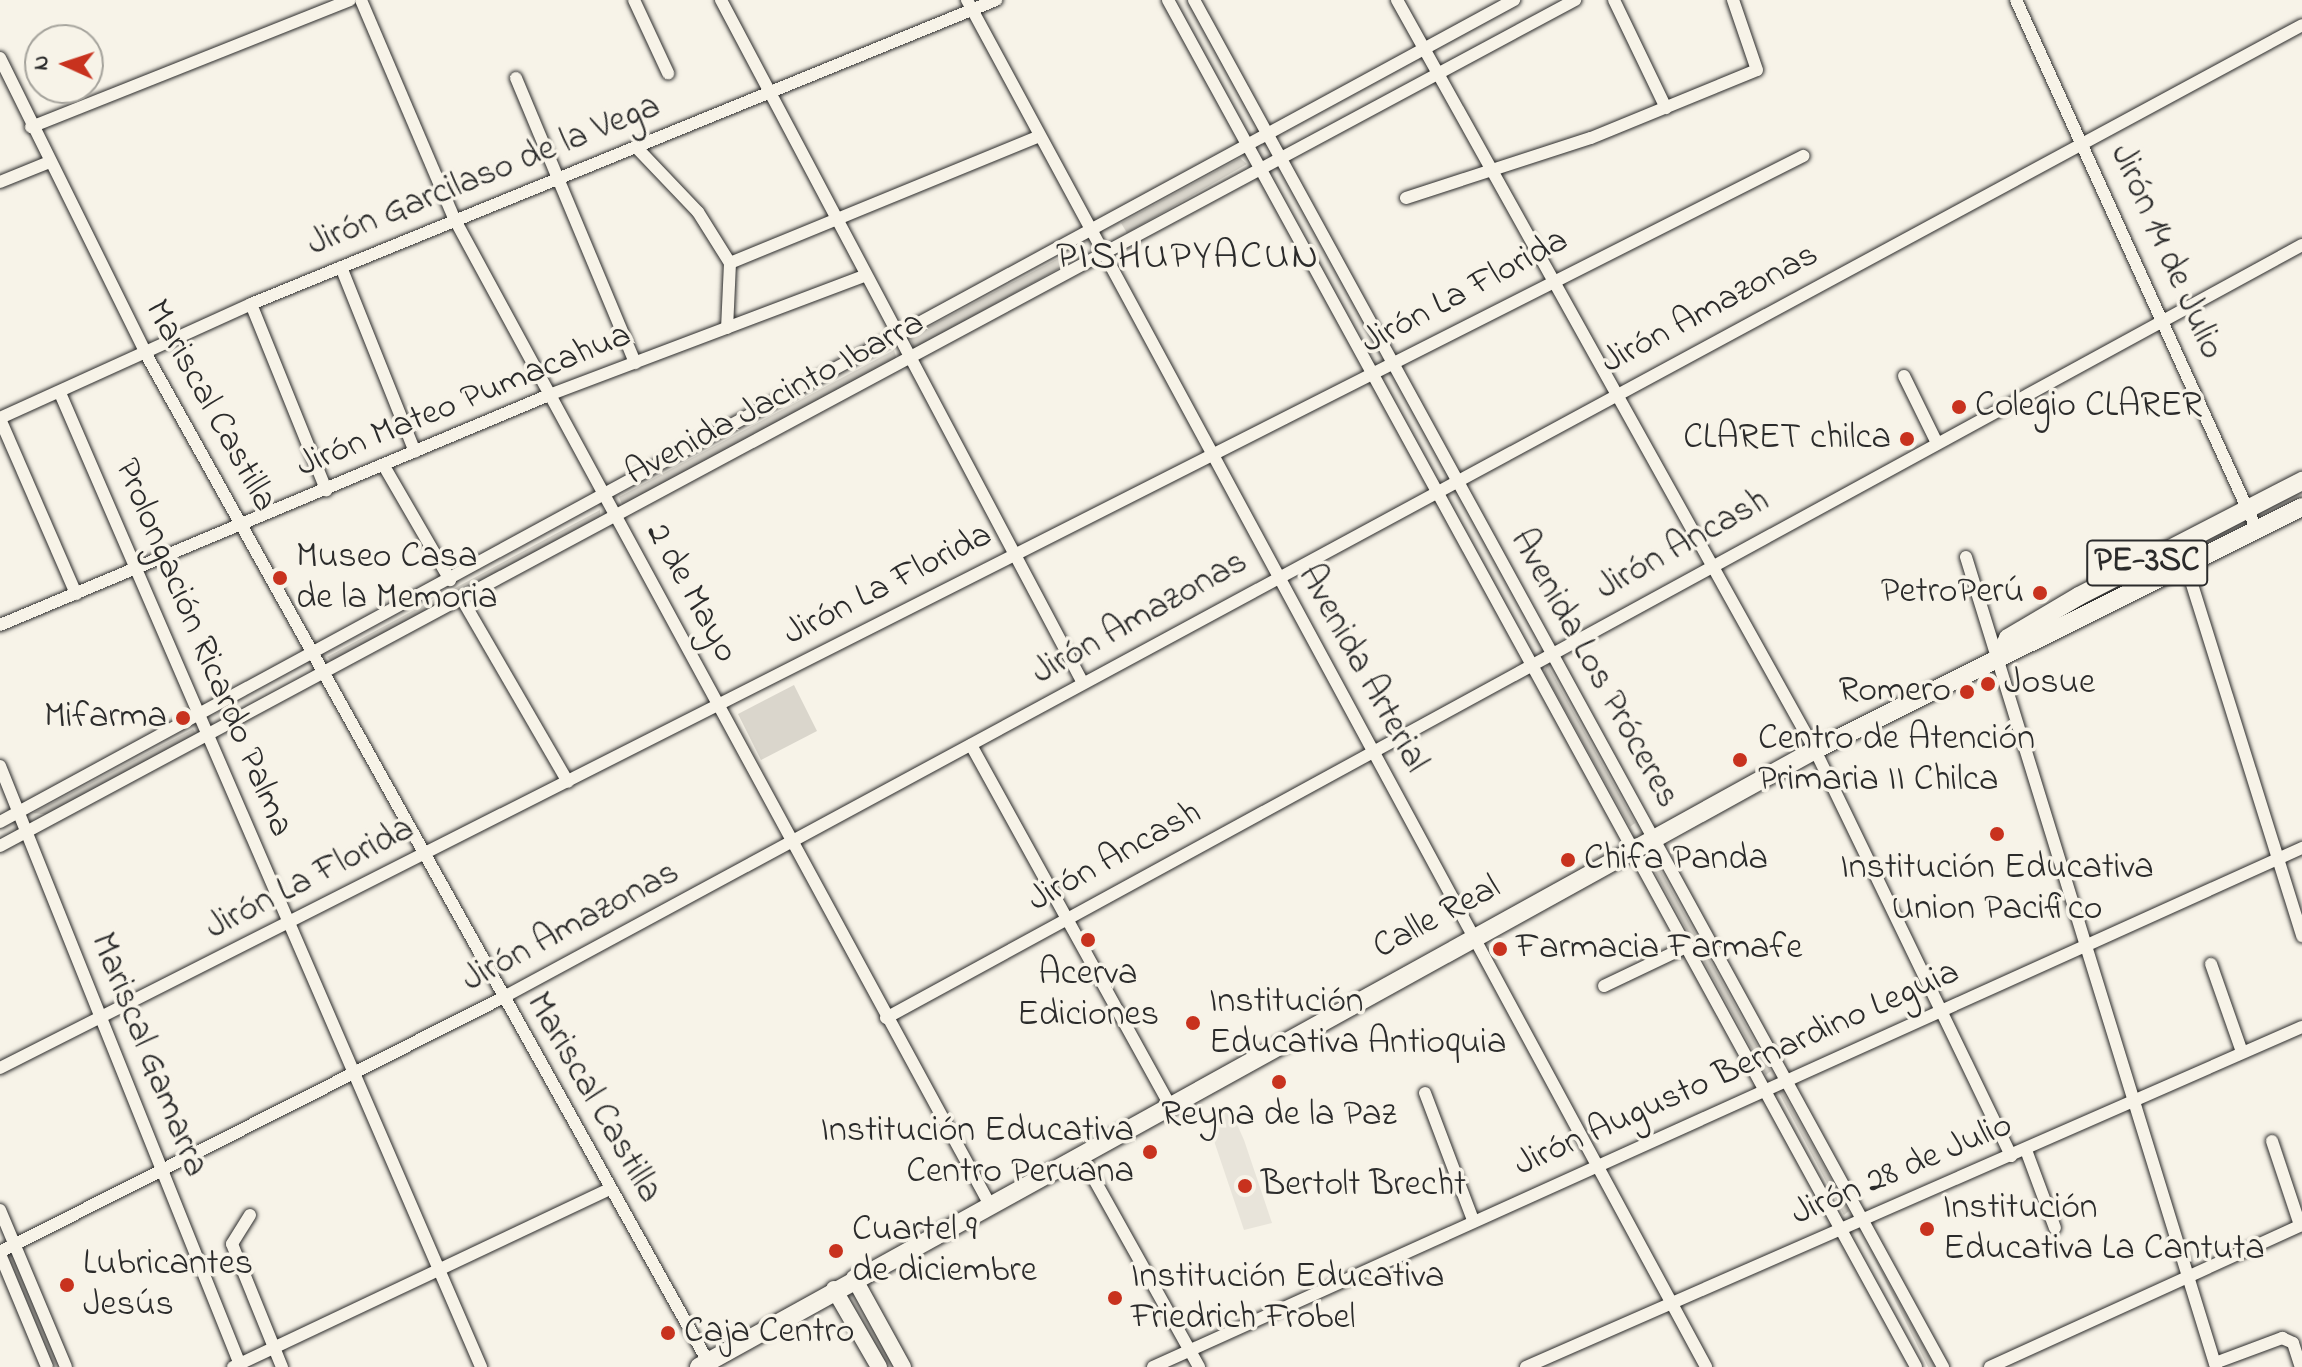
<!DOCTYPE html>
<html>
<head>
<meta charset="utf-8">
<style>
	body { margin:0 }
	#map { position:relative; width:2302px; height:1367px; overflow:hidden; background:#f7f3e8; font-family:"Indie Flower",sans-serif }
	div>[style] { position:absolute }
	.built>* { inset:0; background:#e8e4da }
	.green>* { inset:0; background:#dad6cc }
	.roads { filter:drop-shadow(0 0 2px #2b2b2b) drop-shadow(0 0 2px #2b2b2b) }
	.minor>* { height:12px; margin:-6px; padding:0 6px; transform-origin:6px; border-radius:6px; background:#f7f3e8 }
	.major>* { height:16px; margin:-8px; padding:0 8px; transform-origin:8px; border-radius:8px; background:#f7f3e8 }
	.highway>* { height:18px; margin:-9px; padding:0 9px; transform-origin:9px; border-radius:9px; background:#f7f3e8 }
	.dots>* { width:22px; height:22px; translate:-50% -50%; box-sizing:border-box; border:4px solid #f7f3e8; border-radius:50% }
	span { translate:-50% -50%; white-space:nowrap; text-align:center; line-height:1.15; -webkit-text-stroke:7px #f7f3e8; paint-order:stroke }
	.shield-label span { padding:2px 6px; background:#f7f3e8; border:2px solid; border-radius:6px; -webkit-text-stroke-width:0 }
	.shield-label { font-size:34px; color:#2b2b2b; font-weight:700 }
	.street-label { font-size:36px; color:#2b2b2b }
	.poi-label { font-size:36px; color:#2b2b2b }
	.left { translate:0 -50%; text-align:left }
	.right { translate:-100% -50%; text-align:right }
	.quarter-label { font-size:40px; color:#2b2b2b; letter-spacing:2px }
	.north { position:absolute; left:24px; top:24px; width:80px; height:80px; box-sizing:border-box; background:#f7f3e8; border:2px solid #a5a39c; border-radius:50%; rotate:273deg; font-size:22px; font-weight:700; line-height:32px; text-align:center; color:#2b2b2b }
	.north::after { content:''; display:block; margin:auto; width:28px; height:36px; background:#c8321e; clip-path:polygon(50% 0,100% 100%,50% 72%,0 100%) }
</style>
</head>
<body>
<div id="map">
	<div class="built">
		<i style="clip-path:polygon(1228px 1104px,1244px 1140px,1272px 1223px,1244px 1230px,1206px 1117px)"></i>
	</div>
	<div class="green">
		<i style="clip-path:polygon(1240px 158px,1247px 164px,1127px 233px,1121px 223px)"></i>
		<i style="clip-path:polygon(1083px 245px,1085px 254px,914px 349px,910px 337px)"></i>
		<i style="clip-path:polygon(894px 350px,897px 360px,624px 509px,619px 497px)"></i>
		<i style="clip-path:polygon(600px 510px,600px 519px,335px 665px,327px 657px)"></i>
		<i style="clip-path:polygon(1547px 664px,1635px 823px,1630px 827px,1544px 672px)"></i>
		<i style="clip-path:polygon(794px 685px,817px 731px,761px 760px,738px 714px)"></i>
		<i style="clip-path:polygon(193px 729px,198px 737px,51px 815px,33px 813px)"></i>
		<i style="clip-path:polygon(1652px 855px,1771px 1071px,1766px 1075px,1648px 859px)"></i>
		<i style="clip-path:polygon(1780px 1087px,1849px 1211px,1844px 1215px,1777px 1089px)"></i>
		<i style="clip-path:polygon(1867px 1244px,1935px 1367px,1928px 1367px)"></i>
	</div>
	<div class="roads">
		<div class="minor">
			<i style="left:361px;top:0;width:239px;rotate:66.9deg"></i>
			<i style="left:455px;top:220px;width:1121px;rotate:61.49deg"></i>
			<i style="left:634px;top:0;width:81px;rotate:65deg"></i>
			<i style="left:721px;top:0;width:773px;rotate:62.08deg"></i>
			<i style="left:967px;top:0;width:1554px;rotate:61.6deg"></i>
			<i style="left:1168px;top:0;width:1558px;rotate:61.31deg"></i>
			<i style="left:1194px;top:0;width:1559px;rotate:61.28deg"></i>
			<i style="left:1397px;top:0;width:859px;rotate:60.87deg"></i>
			<i style="left:1815px;top:750px;width:451px;rotate:64.2deg"></i>
			<i style="left:1614px;top:0;width:120px;rotate:64.3deg"></i>
			<i style="left:2016px;top:0;width:582px;rotate:65.55deg"></i>
			<i style="left:0;top:58px;width:332px;rotate:63.7deg"></i>
			<i style="left:147px;top:356px;width:1152px;rotate:60.85deg"></i>
			<i style="left:516px;top:78px;width:309px;rotate:67.3deg"></i>
			<i style="left:31px;top:127px;width:343px;rotate:-21.7deg"></i>
			<i style="left:636px;top:147px;width:90px;rotate:46.4deg"></i>
			<i style="left:698px;top:212px;width:60px;rotate:57.9deg"></i>
			<i style="left:730px;top:263px;width:65px;rotate:92.6deg"></i>
			<i style="left:0;top:182px;width:51px;rotate:-22deg"></i>
			<i style="left:1406px;top:198px;width:194px;rotate:-18deg"></i>
			<i style="left:1591px;top:138px;width:179px;rotate:-22.3deg"></i>
			<i style="left:1757px;top:70px;width:74px;rotate:-108.9deg"></i>
			<i style="left:730px;top:263px;width:334px;rotate:-22.3deg"></i>
			<i style="left:341px;top:267px;width:199px;rotate:68.2deg"></i>
			<i style="left:251px;top:304px;width:201px;rotate:68deg"></i>
			<i style="left:1904px;top:376px;width:70px;rotate:63.8deg"></i>
			<i style="left:60px;top:393px;width:1061px;rotate:66.62deg"></i>
			<i style="left:0;top:418px;width:276px;rotate:-24.4deg"></i>
			<i style="left:251px;top:304px;width:805px;rotate:-22.2deg"></i>
			<i style="left:0;top:419px;width:191px;rotate:66.5deg"></i>
			<i style="left:384px;top:466px;width:132px;rotate:59.9deg"></i>
			<i style="left:2180px;top:546px;width:409px;rotate:72.6deg"></i>
			<i style="left:1966px;top:557px;width:848px;rotate:72.85deg"></i>
			<i style="left:463px;top:601px;width:209px;rotate:59.9deg"></i>
			<i style="left:0;top:625px;width:595px;rotate:-22.73deg"></i>
			<i style="left:549px;top:395px;width:337px;rotate:-20.7deg"></i>
			<i style="left:971px;top:745px;width:410px;rotate:61.1deg"></i>
			<i style="left:0;top:766px;width:648px;rotate:68.15deg"></i>
			<i style="left:0;top:822px;width:1723px;rotate:-28.5deg"></i>
			<i style="left:0;top:846px;width:1788px;rotate:-28.24deg"></i>
			<i style="left:2211px;top:964px;width:93px;rotate:70.6deg"></i>
			<i style="left:1604px;top:986px;width:93px;rotate:-25.5deg"></i>
			<i style="left:886px;top:1018px;width:1613px;rotate:-28.63deg"></i>
			<i style="left:0;top:1068px;width:2021px;rotate:-26.83deg"></i>
			<i style="left:1425px;top:1093px;width:136px;rotate:69.3deg"></i>
			<i style="left:2272px;top:1141px;width:89px;rotate:71.6deg"></i>
			<i style="left:2026px;top:1150px;width:83px;rotate:69.6deg"></i>
			<i style="left:1080px;top:1154px;width:244px;rotate:60.8deg"></i>
			<i style="left:0;top:1210px;width:170px;rotate:67.2deg"></i>
			<i style="left:250px;top:1215px;width:34px;rotate:122deg"></i>
			<i style="left:232px;top:1244px;width:133px;rotate:67.9deg"></i>
			<i style="left:0;top:1252px;width:563px;rotate:-26.84deg"></i>
			<i style="left:502px;top:998px;width:2046px;rotate:-28.39deg"></i>
			<i style="left:0;top:1254px;width:122px;rotate:67.4deg"></i>
			<i style="left:2215px;top:1363px;width:72px;rotate:-20.5deg"></i>
			<i style="left:2282px;top:1338px;width:12px;rotate:24deg"></i>
			<i style="left:2293px;top:1343px;width:25px;rotate:72deg"></i>
			<i style="left:233px;top:1367px;width:417px;rotate:-25.3deg"></i>
			<i style="left:1153px;top:1367px;width:1261px;rotate:-24.31deg"></i>
			<i style="left:1526px;top:1367px;width:847px;rotate:-23.66deg"></i>
			<i style="left:1990px;top:1367px;width:343px;rotate:-24.5deg"></i>
		</div>
		<div class="major">
			<i style="left:854px;top:1278px;width:102px;rotate:61.2deg"></i>
			<i style="left:834px;top:1289px;width:90px;rotate:60deg"></i>
		</div>
		<div class="highway">
			<i style="left:2000px;top:654px;width:18px;rotate:-63deg"></i>
			<i style="left:2008px;top:638px;width:82px;rotate:-30.6deg"></i>
			<i style="left:2079px;top:596px;width:251px;rotate:-27.3deg"></i>
			<i style="left:699px;top:1367px;width:1275px;rotate:-28.94deg"></i>
			<i style="left:1815px;top:750px;width:544px;rotate:-26.52deg"></i>
		</div>
	</div>
	<div class="dots">
		<i style="left:1959px;top:407px;background:#c8321e"></i>
		<i style="left:1907px;top:439px;background:#c8321e"></i>
		<i style="left:280px;top:578px;background:#c8321e"></i>
		<i style="left:2040px;top:593px;background:#c8321e"></i>
		<i style="left:1988px;top:684px;background:#c8321e"></i>
		<i style="left:1967px;top:692px;background:#c8321e"></i>
		<i style="left:183px;top:718px;background:#c8321e"></i>
		<i style="left:1740px;top:760px;background:#c8321e"></i>
		<i style="left:1997px;top:834px;background:#c8321e"></i>
		<i style="left:1568px;top:860px;background:#c8321e"></i>
		<i style="left:1088px;top:940px;background:#c8321e"></i>
		<i style="left:1500px;top:949px;background:#c8321e"></i>
		<i style="left:1193px;top:1023px;background:#c8321e"></i>
		<i style="left:1279px;top:1082px;background:#c8321e"></i>
		<i style="left:1150px;top:1152px;background:#c8321e"></i>
		<i style="left:1245px;top:1186px;background:#c8321e"></i>
		<i style="left:1927px;top:1229px;background:#c8321e"></i>
		<i style="left:836px;top:1251px;background:#c8321e"></i>
		<i style="left:67px;top:1285px;background:#c8321e"></i>
		<i style="left:1115px;top:1298px;background:#c8321e"></i>
		<i style="left:668px;top:1333px;background:#c8321e"></i>
	</div>
	<div class="shield-label">
		<span style="left:2147px;top:563px">PE-3SC</span>
	</div>
	<div class="street-label">
		<span style="left:484px;top:176px;rotate:-22deg">Jirón Garcilaso de la Vega</span>
		<span style="left:2166px;top:252px;rotate:66deg">Jirón 14 de Julio</span>
		<span style="left:1465px;top:292px;rotate:-28deg">Jirón La Florida</span>
		<span style="left:1710px;top:309px;rotate:-28deg">Jirón Amazonas</span>
		<span style="left:775px;top:399px;rotate:-28deg">Avenida Jacinto Ibarra</span>
		<span style="left:464px;top:401px;rotate:-22deg">Jirón Mateo Pumacahua</span>
		<span style="left:210px;top:406px;rotate:61deg">Mariscal Castilla</span>
		<span style="left:1683px;top:545px;rotate:-29deg">Jirón Ancash</span>
		<span style="left:888px;top:585px;rotate:-27deg">Jirón La Florida</span>
		<span style="left:691px;top:593px;rotate:61deg">2 de Mayo</span>
		<span style="left:1140px;top:618px;rotate:-29deg">Jirón Amazonas</span>
		<span style="left:203px;top:648px;rotate:67deg">Prolongación Ricardo Palma</span>
		<span style="left:1362px;top:669px;rotate:61deg">Avenida Arterial</span>
		<span style="left:1594px;top:669px;rotate:61deg">Avenida Los Próceres</span>
		<span style="left:1115px;top:857px;rotate:-29deg">Jirón Ancash</span>
		<span style="left:310px;top:879px;rotate:-27deg">Jirón La Florida</span>
		<span style="left:1437px;top:918px;rotate:-28deg">Calle Real</span>
		<span style="left:571px;top:927px;rotate:-28deg">Jirón Amazonas</span>
		<span style="left:148px;top:1055px;rotate:68deg">Mariscal Gamarra</span>
		<span style="left:1737px;top:1069px;rotate:-24deg">Jirón Augusto Bernardino Leguia</span>
		<span style="left:593px;top:1098px;rotate:60deg">Mariscal Castilla</span>
		<span style="left:1902px;top:1170px;rotate:-23deg">Jirón 28 de Julio</span>
	</div>
	<div class="poi-label">
		<span class="left" style="left:1975px;top:407px">Colegio CLARER</span>
		<span class="right" style="left:1891px;top:439px">CLARET chilca</span>
		<span class="left" style="left:296px;top:578px">Museo Casa<br>de la Memoria</span>
		<span class="right" style="left:2024px;top:593px">PetroPerú</span>
		<span class="left" style="left:2004px;top:684px">Josue</span>
		<span class="right" style="left:1951px;top:692px">Romero</span>
		<span class="right" style="left:167px;top:718px">Mifarma</span>
		<span class="left" style="left:1758px;top:760px">Centro de Atención<br>Primaria II Chilca</span>
		<span class="left" style="left:1584px;top:860px">Chifa Panda</span>
		<span style="left:1997px;top:889px">Institución Educativa<br>Union Pacifico</span>
		<span class="left" style="left:1516px;top:949px">Farmacia Farmafe</span>
		<span style="left:1088px;top:995px">Acerva<br>Ediciones</span>
		<span class="left" style="left:1209px;top:1023px">Institución<br>Educativa Antioquia</span>
		<span style="left:1279px;top:1116px">Reyna de la Paz</span>
		<span class="right" style="left:1134px;top:1152px">Institución Educativa<br>Centro Peruana</span>
		<span class="left" style="left:1261px;top:1186px">Bertolt Brecht</span>
		<span class="left" style="left:1943px;top:1229px">Institución<br>Educativa La Cantuta</span>
		<span class="left" style="left:852px;top:1251px">Cuartel 9<br>de diciembre</span>
		<span class="left" style="left:83px;top:1285px">Lubricantes<br>Jesús</span>
		<span class="left" style="left:1131px;top:1298px">Institución Educativa<br>Friedrich Frobel</span>
		<span class="left" style="left:684px;top:1333px">Caja Centro</span>
	</div>
	<div class="quarter-label">
		<span style="left:1188px;top:258px">PISHUPYACUN</span>
	</div>
	<div class="north">N</div>
</div>
</body>
</html>
